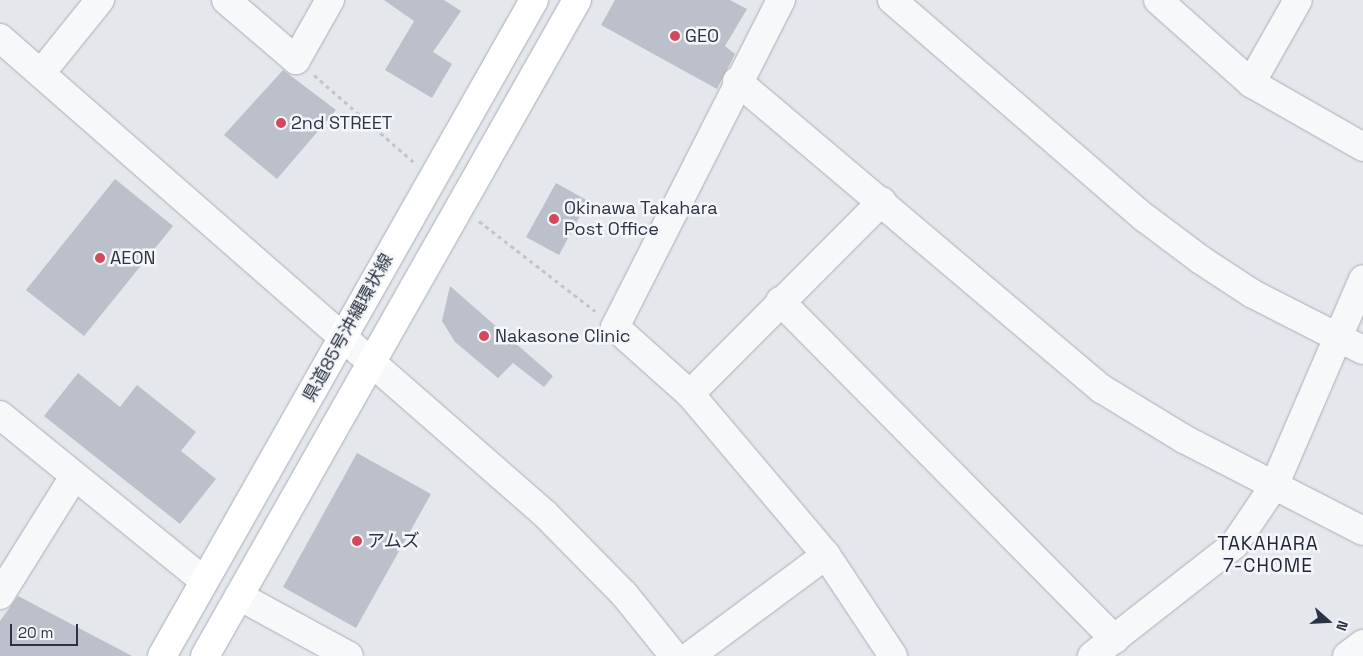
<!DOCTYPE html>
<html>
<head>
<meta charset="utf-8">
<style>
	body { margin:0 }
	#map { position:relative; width:1363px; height:656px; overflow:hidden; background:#e4e7ec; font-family:"Space Grotesk","Noto Sans JP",sans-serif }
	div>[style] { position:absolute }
	.building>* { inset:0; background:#bbc0ca }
	.path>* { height:3px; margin-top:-1.5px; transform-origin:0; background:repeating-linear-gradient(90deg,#c2c5cb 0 4px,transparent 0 8px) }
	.roads { filter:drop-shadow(0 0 1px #a9aeb7) drop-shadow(0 0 1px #a9aeb7) }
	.minor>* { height:28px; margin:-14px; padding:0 14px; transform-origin:14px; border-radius:14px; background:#f7f8fa }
	.major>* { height:28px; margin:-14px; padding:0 14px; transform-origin:14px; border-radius:14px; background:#fff }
	.dots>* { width:14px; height:14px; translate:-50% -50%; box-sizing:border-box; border:2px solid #f4f6f9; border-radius:50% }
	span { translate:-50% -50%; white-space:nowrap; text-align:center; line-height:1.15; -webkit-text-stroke:5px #f4f6f9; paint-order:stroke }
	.poi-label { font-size:18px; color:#2b3445 }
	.left { translate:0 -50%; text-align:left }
	.street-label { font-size:18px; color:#2b3445 }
	.neighbourhood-label { font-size:19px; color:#1d2536; letter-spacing:1px }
	.north { position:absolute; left:1303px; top:596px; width:50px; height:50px; -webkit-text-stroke:4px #f4f6f9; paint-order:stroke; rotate:109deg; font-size:14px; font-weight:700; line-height:20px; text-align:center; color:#2b3445 }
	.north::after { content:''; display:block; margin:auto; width:18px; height:22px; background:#2b3445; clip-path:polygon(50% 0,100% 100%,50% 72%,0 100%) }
	.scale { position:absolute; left:10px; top:624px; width:68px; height:22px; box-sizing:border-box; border:2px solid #2b3445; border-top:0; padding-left:6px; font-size:15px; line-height:18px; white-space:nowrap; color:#2b3445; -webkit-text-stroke:4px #f4f6f9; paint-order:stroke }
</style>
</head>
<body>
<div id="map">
	<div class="building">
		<i style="clip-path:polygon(384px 0,444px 0,461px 11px,433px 52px,452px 64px,432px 98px,385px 70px,414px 21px)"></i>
		<i style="clip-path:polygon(615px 0,730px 0,747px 9px,725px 46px,735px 54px,717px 89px,601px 25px)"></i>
		<i style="clip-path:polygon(283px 70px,336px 110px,277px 179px,224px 135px)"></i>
		<i style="clip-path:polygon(115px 179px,173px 226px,84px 336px,26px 290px)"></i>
		<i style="clip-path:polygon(556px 183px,588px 201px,559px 255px,526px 237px)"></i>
		<i style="clip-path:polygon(450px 286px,553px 376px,544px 387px,513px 363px,498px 378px,455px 342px,442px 321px)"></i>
		<i style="clip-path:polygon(78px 373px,120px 407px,137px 385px,196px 432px,181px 451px,216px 479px,180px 524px,44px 416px)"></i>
		<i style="clip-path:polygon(357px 453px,431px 494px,356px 628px,283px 587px)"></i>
		<i style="clip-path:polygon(18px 596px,132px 656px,0 656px,0 621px)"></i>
	</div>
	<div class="path">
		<i style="left:314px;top:75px;width:134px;rotate:41.1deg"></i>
		<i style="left:479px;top:221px;width:147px;rotate:37.8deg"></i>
	</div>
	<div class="roads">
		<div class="minor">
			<i style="left:226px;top:0;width:92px;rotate:40.6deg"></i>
			<i style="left:296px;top:60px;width:69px;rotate:-60.5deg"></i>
			<i style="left:781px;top:0;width:367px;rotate:116.9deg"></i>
			<i style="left:615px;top:327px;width:101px;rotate:41.8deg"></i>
			<i style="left:690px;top:394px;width:211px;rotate:49.8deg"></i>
			<i style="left:826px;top:555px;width:121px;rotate:56.4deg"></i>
			<i style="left:892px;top:0;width:334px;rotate:40.8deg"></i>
			<i style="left:1145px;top:218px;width:70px;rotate:36.9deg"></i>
			<i style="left:1201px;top:260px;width:62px;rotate:33.2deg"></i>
			<i style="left:1253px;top:294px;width:123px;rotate:27deg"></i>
			<i style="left:1158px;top:0;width:125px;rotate:41.7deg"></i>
			<i style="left:1251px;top:83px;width:129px;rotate:29.7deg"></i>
			<i style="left:0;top:38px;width:724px;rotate:41.13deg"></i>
			<i style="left:545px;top:514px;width:112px;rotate:45.4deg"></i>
			<i style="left:624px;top:594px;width:80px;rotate:51.1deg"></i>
			<i style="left:41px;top:73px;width:94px;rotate:-51.1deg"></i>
			<i style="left:737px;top:81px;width:478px;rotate:40.2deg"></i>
			<i style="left:1102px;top:389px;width:96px;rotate:31.4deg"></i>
			<i style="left:1184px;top:439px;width:201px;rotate:27.2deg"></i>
			<i style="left:1251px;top:83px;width:95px;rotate:-60.5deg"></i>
			<i style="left:780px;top:301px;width:476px;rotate:45.3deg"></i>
			<i style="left:690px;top:394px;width:272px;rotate:-45.1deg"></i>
			<i style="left:0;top:415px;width:263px;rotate:39.1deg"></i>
			<i style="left:0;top:595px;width:138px;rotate:-58deg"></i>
			<i style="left:239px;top:596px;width:125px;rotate:28.6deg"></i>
			<i style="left:690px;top:656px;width:169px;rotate:-36.6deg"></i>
			<i style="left:1092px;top:656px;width:180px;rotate:-38deg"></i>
			<i style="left:1234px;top:545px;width:71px;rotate:-55.9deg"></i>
			<i style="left:1274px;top:486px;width:225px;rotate:-66.7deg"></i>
			<i style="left:1347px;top:656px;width:20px;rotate:-37deg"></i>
		</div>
		<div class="major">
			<i style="left:162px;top:656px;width:754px;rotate:-60.44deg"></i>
			<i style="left:205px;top:656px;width:754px;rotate:-60.44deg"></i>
		</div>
	</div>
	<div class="dots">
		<i style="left:675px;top:36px;background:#d1495b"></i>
		<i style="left:281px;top:123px;background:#d1495b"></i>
		<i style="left:554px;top:219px;background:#d1495b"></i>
		<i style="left:100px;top:258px;background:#d1495b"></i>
		<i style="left:484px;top:336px;background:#d1495b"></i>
		<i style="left:357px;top:541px;background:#d1495b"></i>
	</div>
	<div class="poi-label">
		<span class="left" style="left:685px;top:36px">GEO</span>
		<span class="left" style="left:291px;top:123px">2nd STREET</span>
		<span class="left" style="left:564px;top:219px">Okinawa Takahara<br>Post Office</span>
		<span class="left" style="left:110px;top:258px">AEON</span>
		<span class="left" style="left:495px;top:336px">Nakasone Clinic</span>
		<span class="left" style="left:367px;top:541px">アムズ</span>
	</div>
	<div class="street-label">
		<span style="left:348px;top:328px;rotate:-61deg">県道85号沖縄環状線</span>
	</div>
	<div class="neighbourhood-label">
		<span style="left:1268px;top:555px">TAKAHARA<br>7-CHOME</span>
	</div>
	<div class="north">N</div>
	<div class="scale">20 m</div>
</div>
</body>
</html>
